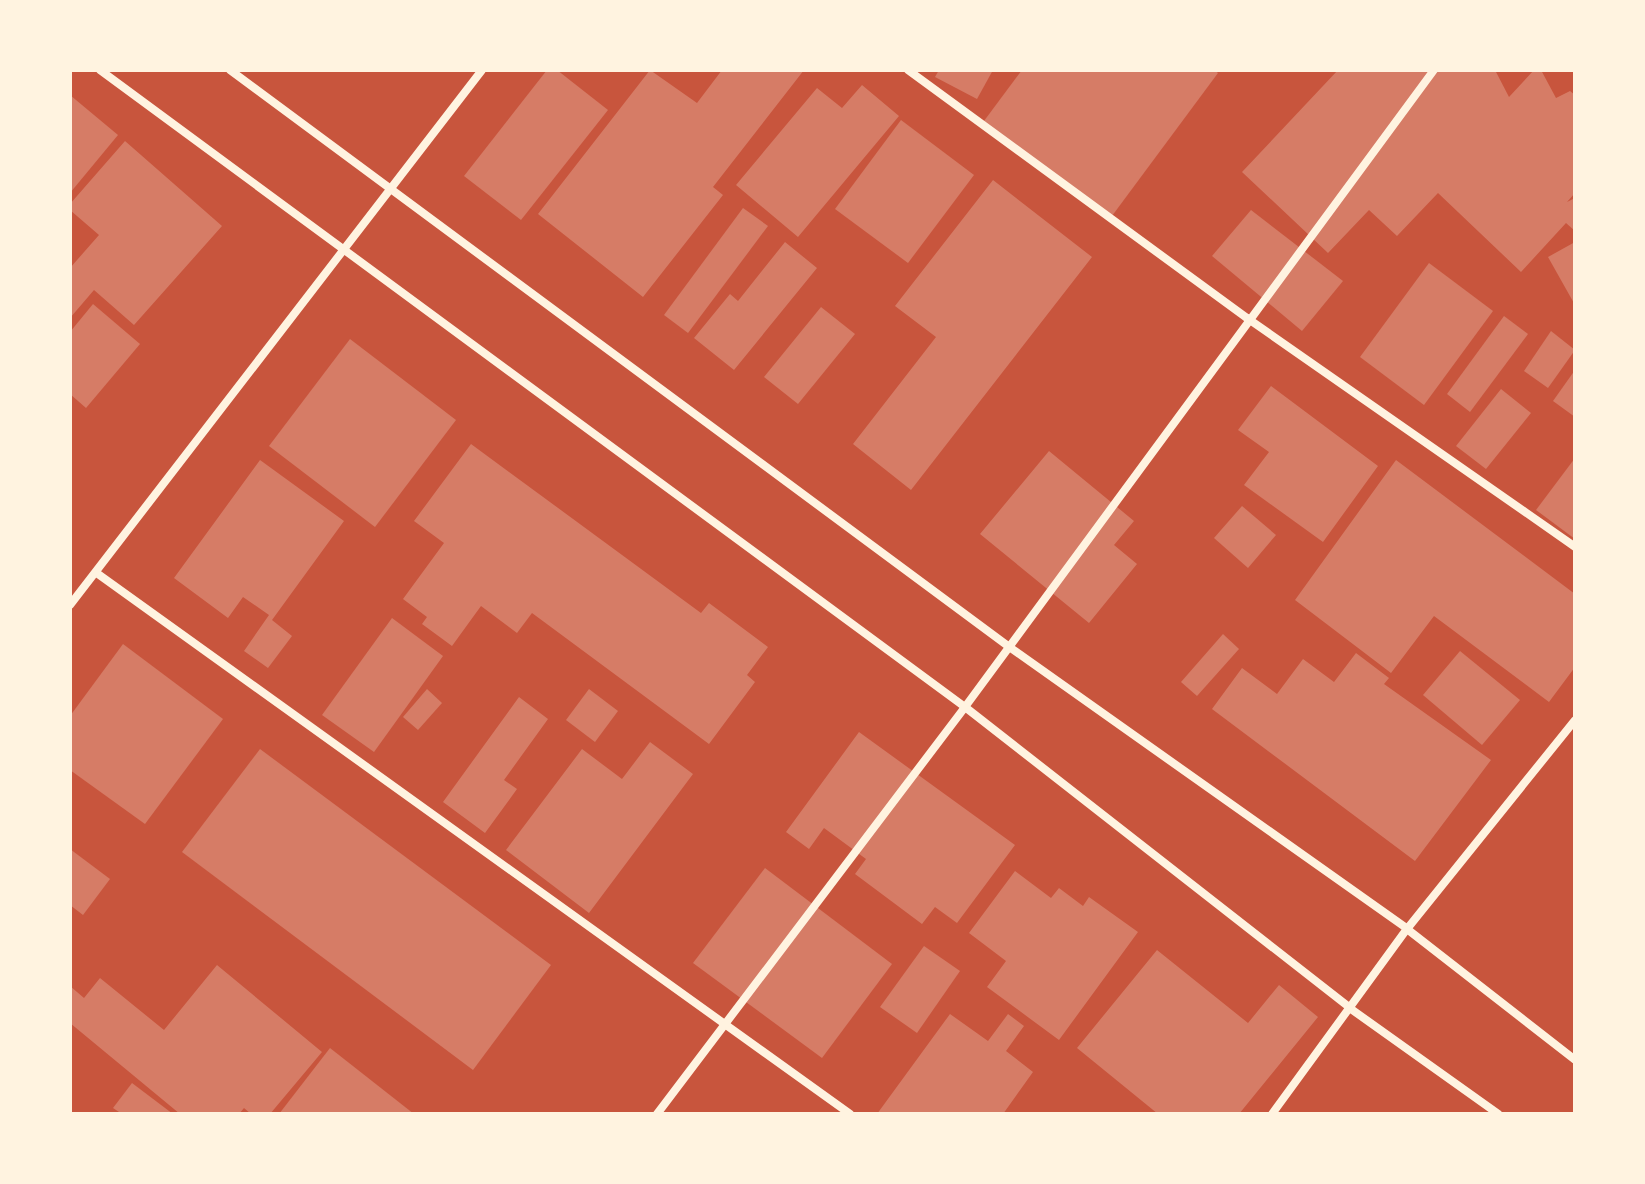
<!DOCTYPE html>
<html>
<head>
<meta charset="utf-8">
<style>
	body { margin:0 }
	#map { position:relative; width:1645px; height:1184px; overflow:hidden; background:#c8553d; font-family:Figtree,sans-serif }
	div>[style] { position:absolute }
	.building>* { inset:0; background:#d67c66 }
	.minor>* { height:8px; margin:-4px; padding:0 4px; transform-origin:4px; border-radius:4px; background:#fff3e0 }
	span { translate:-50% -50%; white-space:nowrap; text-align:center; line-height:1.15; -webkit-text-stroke:6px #fff3e0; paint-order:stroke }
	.frame { position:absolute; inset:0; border:72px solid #fff3e0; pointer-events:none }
</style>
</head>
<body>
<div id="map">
	<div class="building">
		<i style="clip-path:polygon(547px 70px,557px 70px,608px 110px,521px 220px,464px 176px)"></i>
		<i style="clip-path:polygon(650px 70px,697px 103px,722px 70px,804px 70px,713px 187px,723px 195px,643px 297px,538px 214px)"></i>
		<i style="clip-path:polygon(939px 70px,993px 70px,977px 99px,935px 77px)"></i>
		<i style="clip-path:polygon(1022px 70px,1214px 70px,1218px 73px,1109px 220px,981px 125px)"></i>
		<i style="clip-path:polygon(1338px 70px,1495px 70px,1509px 97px,1534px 70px,1541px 70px,1556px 98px,1570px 91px,1575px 95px,1575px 193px,1567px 202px,1575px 198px,1575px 231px,1566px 223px,1521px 272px,1438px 193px,1397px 236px,1369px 210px,1328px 253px,1242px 172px)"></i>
		<i style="clip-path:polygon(862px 85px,899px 116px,798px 237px,736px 185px,817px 88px,842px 108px)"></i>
		<i style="clip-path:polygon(70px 95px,118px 135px,70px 193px)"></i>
		<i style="clip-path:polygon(901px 120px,974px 175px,908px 263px,835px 209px)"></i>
		<i style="clip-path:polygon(125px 141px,222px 226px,134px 325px,94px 290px,70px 318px,70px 268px,99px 235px,70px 210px,70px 204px)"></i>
		<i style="clip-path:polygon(993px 180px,1092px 257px,911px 490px,853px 444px,936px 337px,895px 306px)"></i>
		<i style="clip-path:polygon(743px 208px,768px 226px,688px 333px,664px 315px)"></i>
		<i style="clip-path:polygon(1251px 210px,1343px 281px,1302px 331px,1212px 256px)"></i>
		<i style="clip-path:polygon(785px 242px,817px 268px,734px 370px,694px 338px,730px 294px,738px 301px)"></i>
		<i style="clip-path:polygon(1575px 242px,1575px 305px,1548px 257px)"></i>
		<i style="clip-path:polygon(1429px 263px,1493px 311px,1424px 405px,1360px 357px)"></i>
		<i style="clip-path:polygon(93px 304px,140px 344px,86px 408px,70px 394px,70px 332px)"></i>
		<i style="clip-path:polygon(821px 307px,855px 334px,798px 404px,764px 377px)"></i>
		<i style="clip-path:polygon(1504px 316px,1528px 334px,1470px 412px,1447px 394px)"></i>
		<i style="clip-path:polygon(1551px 331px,1575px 350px,1548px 388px,1524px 371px)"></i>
		<i style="clip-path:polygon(350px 339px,456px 420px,375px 527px,269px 446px)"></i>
		<i style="clip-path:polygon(1575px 370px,1575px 417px,1553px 401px)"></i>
		<i style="clip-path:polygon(1271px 386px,1378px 466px,1323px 542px,1244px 485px,1269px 452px,1238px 430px)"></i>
		<i style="clip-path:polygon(1501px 389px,1531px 413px,1486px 469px,1456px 446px)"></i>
		<i style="clip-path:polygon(471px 444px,701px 613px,709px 603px,768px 647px,747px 675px,755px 682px,709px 744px,532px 613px,517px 633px,481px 606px,452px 646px,422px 624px,427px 617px,403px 599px,444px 543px,414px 521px)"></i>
		<i style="clip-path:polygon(1049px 451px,1134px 521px,1114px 545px,1137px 564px,1089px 623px,980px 534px)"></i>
		<i style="clip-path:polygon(1575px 458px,1575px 539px,1536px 510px)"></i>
		<i style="clip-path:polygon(260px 460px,344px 521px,272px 620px,292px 636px,268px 668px,244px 651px,269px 615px,243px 597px,228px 618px,174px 578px)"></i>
		<i style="clip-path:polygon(1396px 460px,1575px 594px,1575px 667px,1549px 702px,1434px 616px,1391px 673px,1295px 600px)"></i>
		<i style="clip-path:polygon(1242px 506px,1276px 535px,1248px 568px,1214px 538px)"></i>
		<i style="clip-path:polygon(392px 618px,443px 656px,374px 752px,322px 715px)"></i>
		<i style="clip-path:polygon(1223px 634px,1239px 649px,1197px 696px,1181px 682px)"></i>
		<i style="clip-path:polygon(123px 644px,223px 719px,145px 824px,70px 770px,70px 716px)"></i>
		<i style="clip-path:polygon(1460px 651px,1520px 700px,1482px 745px,1423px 695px)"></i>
		<i style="clip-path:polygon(1356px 653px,1389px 678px,1384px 684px,1491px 760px,1415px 861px,1212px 709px,1242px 668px,1277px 694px,1303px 659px,1334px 682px)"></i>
		<i style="clip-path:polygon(427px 689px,442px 703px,418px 730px,403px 717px)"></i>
		<i style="clip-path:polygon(589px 689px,618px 711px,595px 742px,566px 720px)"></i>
		<i style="clip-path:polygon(519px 697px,548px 719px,504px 780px,517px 789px,485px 833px,443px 802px)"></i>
		<i style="clip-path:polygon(859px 732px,1015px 845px,957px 923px,935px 907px,922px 924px,855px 874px,866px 859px,824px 828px,809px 849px,786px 832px)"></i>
		<i style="clip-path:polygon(650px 742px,693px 774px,589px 913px,506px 850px,582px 749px,622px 779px)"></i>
		<i style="clip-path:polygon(260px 749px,551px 965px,473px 1070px,182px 852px)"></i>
		<i style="clip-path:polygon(70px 849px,110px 879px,83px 915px,70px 905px)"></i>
		<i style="clip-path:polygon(765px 868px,892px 964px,822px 1058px,693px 963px)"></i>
		<i style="clip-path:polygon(1015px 871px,1051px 898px,1059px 888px,1083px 906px,1089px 897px,1138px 932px,1059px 1040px,987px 987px,1006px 961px,969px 933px)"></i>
		<i style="clip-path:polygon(924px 946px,960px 971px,917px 1033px,880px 1007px)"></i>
		<i style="clip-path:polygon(1157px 950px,1248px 1023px,1279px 985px,1318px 1017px,1239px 1114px,1158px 1114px,1077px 1048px)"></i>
		<i style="clip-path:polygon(217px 965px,322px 1052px,270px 1114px,251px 1114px,244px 1108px,239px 1114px,180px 1114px,70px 1023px,70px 986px,84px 998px,100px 978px,164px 1030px)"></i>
		<i style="clip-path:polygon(950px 1014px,988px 1041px,1008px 1014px,1024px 1026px,1006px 1051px,1033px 1072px,1003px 1114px,877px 1114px)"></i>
		<i style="clip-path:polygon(330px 1048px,414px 1114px,279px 1114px)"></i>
		<i style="clip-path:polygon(132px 1083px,173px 1114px,122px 1114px,113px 1108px)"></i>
	</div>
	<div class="minor">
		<i style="left:100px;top:70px;width:1074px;rotate:36.37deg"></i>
		<i style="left:965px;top:707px;width:490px;rotate:38deg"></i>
		<i style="left:1351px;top:1009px;width:181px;rotate:35.5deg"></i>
		<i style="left:230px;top:70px;width:968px;rotate:36.51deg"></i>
		<i style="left:1008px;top:646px;width:489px;rotate:35.3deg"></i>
		<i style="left:1407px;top:929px;width:213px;rotate:37.9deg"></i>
		<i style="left:908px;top:70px;width:420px;rotate:36.2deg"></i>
		<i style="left:1247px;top:318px;width:400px;rotate:34.9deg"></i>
		<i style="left:98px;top:574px;width:926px;rotate:35.68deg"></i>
		<i style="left:70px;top:605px;width:675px;rotate:-52.4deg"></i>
		<i style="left:657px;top:1114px;width:510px;rotate:-52.88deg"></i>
		<i style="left:965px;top:707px;width:791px;rotate:-53.64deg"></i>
		<i style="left:1272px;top:1114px;width:229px;rotate:-53.9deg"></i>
		<i style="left:1407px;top:929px;width:268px;rotate:-51.2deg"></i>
	</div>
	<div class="frame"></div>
</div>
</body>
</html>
